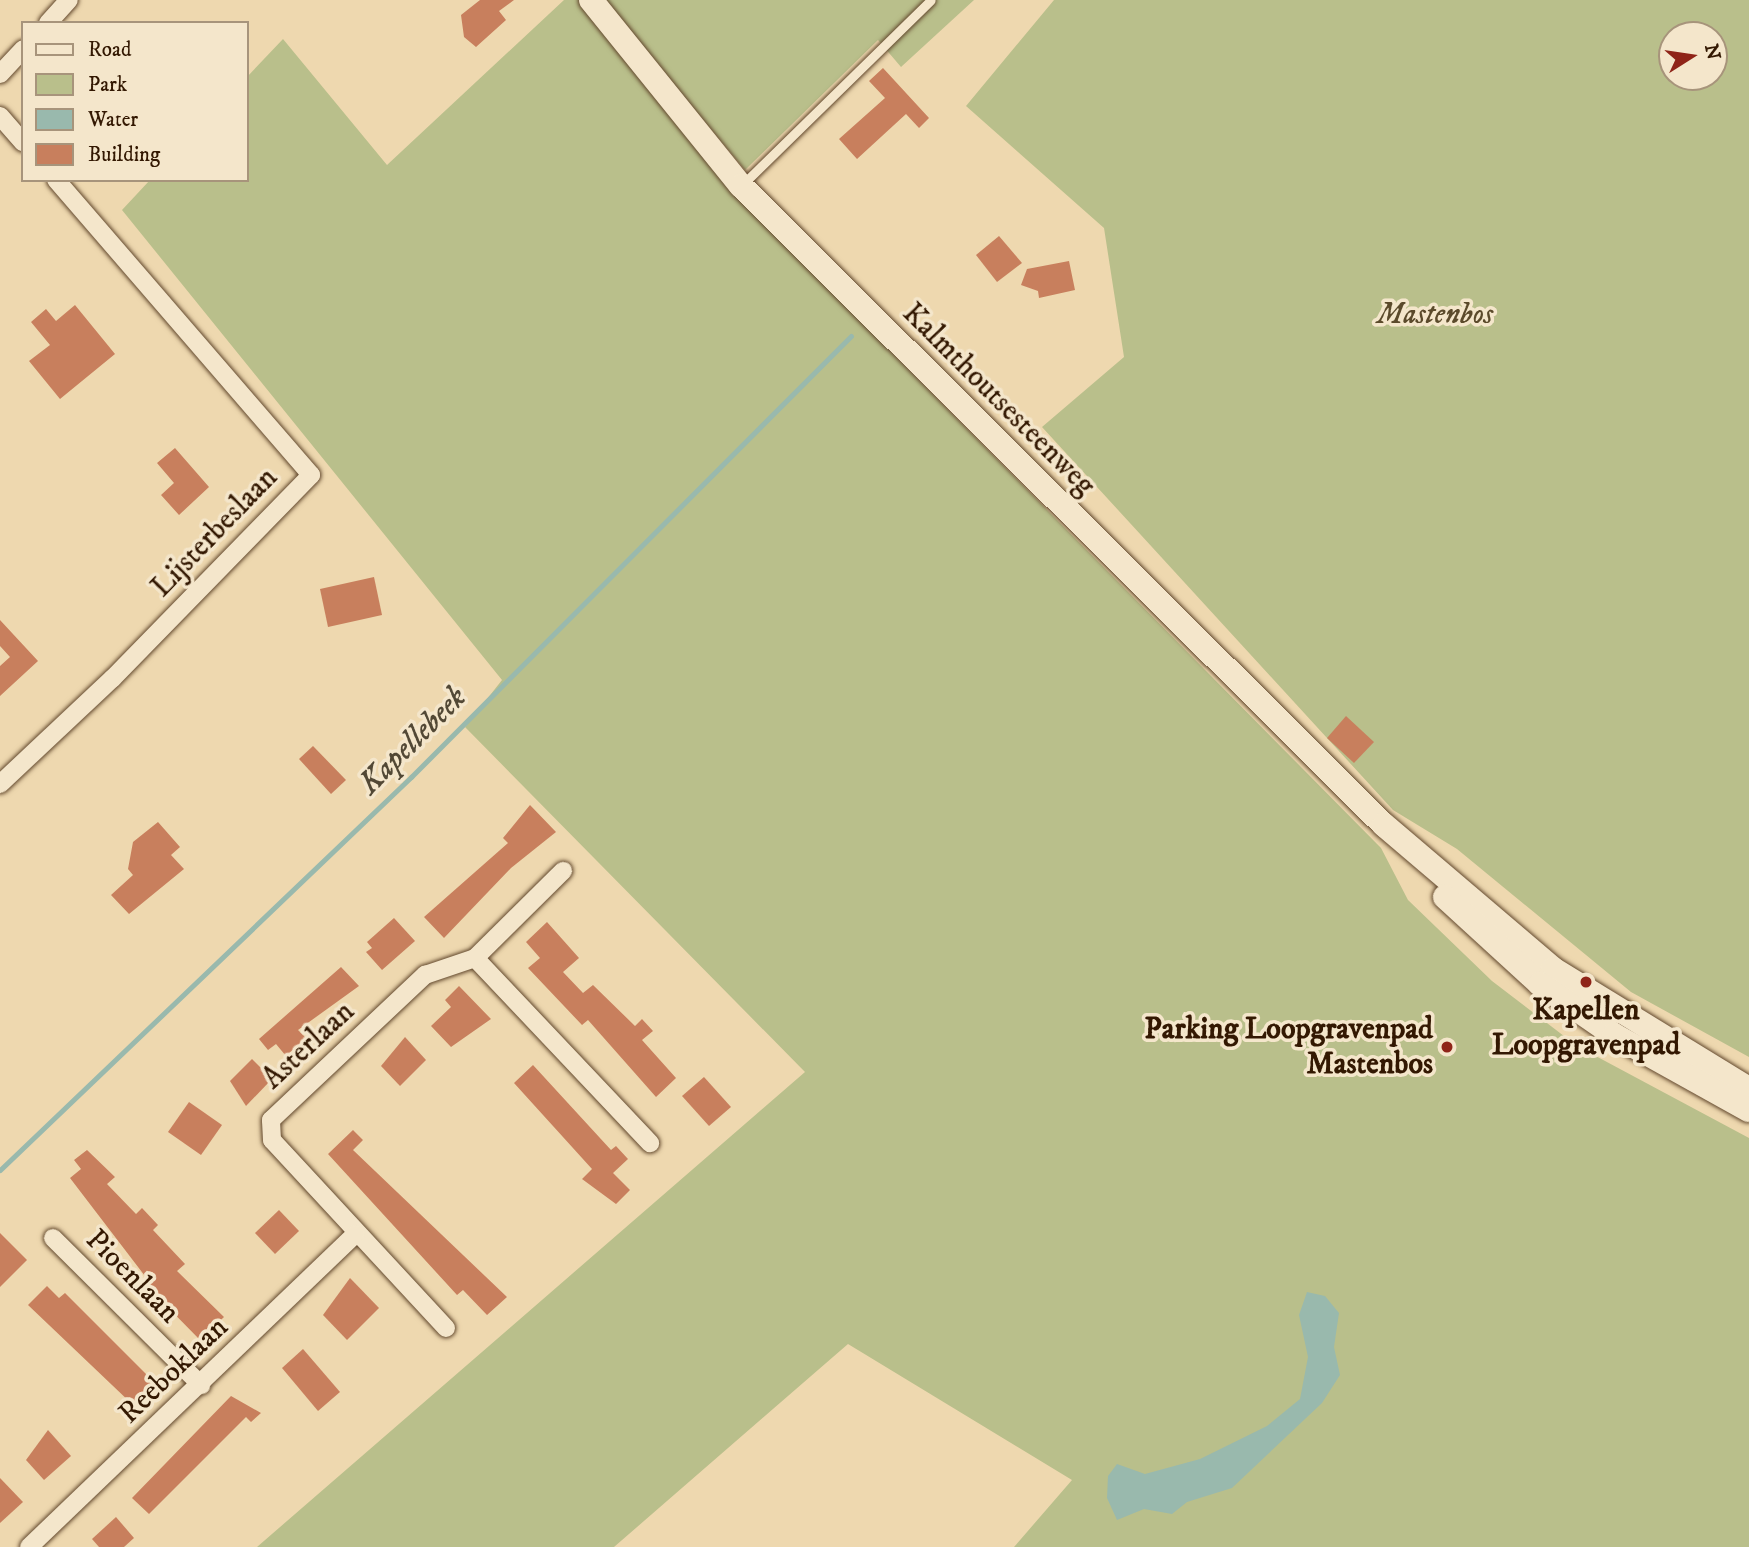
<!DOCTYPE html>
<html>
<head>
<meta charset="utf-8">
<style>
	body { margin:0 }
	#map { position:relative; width:1749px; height:1547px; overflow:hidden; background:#eed8af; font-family:"IM FELL DW Pica",serif }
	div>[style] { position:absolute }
	.green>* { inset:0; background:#b9bf8b }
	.water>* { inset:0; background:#99b9ad }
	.stream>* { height:5px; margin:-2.5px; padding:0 2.5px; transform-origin:2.5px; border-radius:2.5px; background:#99b9ad }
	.building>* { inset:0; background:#c87f5d }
	.roads { filter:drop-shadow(0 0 2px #62482d) drop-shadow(0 0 2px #62482d) }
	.service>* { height:9px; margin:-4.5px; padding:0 4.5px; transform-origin:4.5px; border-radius:4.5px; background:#f4e6cb }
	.minor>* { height:18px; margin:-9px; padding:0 9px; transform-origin:9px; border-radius:9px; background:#f4e6cb }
	.secondary>* { height:24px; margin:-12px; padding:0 12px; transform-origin:12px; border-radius:12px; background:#f4e6cb }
	.dots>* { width:19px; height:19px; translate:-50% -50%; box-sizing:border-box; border:4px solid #f4e6cb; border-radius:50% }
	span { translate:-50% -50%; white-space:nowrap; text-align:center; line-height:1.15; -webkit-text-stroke:7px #f4e6cb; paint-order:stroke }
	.park-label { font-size:30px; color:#5b4a2b; font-style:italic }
	.street-label { font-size:30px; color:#331802 }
	.poi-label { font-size:30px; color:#331802; font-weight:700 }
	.right { translate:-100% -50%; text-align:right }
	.water-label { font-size:32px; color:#524835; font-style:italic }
	.legend { position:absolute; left:21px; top:21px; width:228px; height:161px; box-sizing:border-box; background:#f4e6cb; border:2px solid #a7947b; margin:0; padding:9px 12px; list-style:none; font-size:21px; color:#331802 }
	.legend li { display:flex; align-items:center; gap:14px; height:35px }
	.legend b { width:35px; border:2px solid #a7947b }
	.north { position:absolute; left:1658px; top:21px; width:70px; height:70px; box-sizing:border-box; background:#f4e6cb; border:2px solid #a7947b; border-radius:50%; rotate:78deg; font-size:19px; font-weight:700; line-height:28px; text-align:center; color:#331802 }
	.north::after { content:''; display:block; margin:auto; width:24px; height:32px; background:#8f2418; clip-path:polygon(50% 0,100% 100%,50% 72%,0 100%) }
</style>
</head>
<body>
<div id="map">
	<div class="green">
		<i style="clip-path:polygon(564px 0,583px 0,891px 352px,1381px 848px,1408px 900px,1492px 981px,1577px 1046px,1749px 1138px,1749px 1547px,1014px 1547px,1072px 1480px,848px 1344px,614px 1547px,257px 1547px,805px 1072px,465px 727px,502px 680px,122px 210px,150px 180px,247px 180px,247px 77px,283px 39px,387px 165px)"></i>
		<i style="clip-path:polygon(603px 0,974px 0,901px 67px,878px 40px,745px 170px)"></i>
		<i style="clip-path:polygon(evenodd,1054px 0,1749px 0,1749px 1057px,1631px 992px,1457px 849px,1393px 810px,1042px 427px,1124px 357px,1104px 228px,966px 106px,1054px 0,1672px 35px,1714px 35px,1714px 77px,1672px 77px,1672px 35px)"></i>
	</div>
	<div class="water">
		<i style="clip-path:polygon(1307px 1292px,1325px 1296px,1339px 1313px,1334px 1347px,1340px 1375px,1322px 1403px,1232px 1488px,1187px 1502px,1172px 1514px,1144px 1509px,1117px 1520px,1107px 1498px,1108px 1476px,1117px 1464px,1145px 1474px,1200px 1459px,1267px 1426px,1300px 1399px,1308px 1357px,1299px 1315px)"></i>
	</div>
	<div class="stream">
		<i style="left:0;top:1170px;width:569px;rotate:-43.72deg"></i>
		<i style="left:411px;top:777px;width:623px;rotate:-45.07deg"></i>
	</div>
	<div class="building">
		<i style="clip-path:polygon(480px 0,514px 0,499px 11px,506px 20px,476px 47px,464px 37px,461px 15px)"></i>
		<i style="clip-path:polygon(883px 68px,929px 118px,919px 128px,906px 114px,857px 159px,839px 139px,885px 98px,869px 81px)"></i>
		<i style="clip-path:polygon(999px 236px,1022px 263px,997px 282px,976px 255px)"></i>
		<i style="clip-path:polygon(1069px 261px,1075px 290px,1039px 298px,1038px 291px,1021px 285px,1027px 269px)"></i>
		<i style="clip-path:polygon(75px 305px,115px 354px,60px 399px,29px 361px,50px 345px,31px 322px,46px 309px,56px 321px)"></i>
		<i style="clip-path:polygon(175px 448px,209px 487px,179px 515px,161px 495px,174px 483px,157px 463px)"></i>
		<i style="clip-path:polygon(374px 577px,382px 615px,328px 627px,320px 589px)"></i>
		<i style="clip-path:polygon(0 620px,38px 661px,0 696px,0 666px,10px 657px,0 646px)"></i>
		<i style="clip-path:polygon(1346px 716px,1374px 742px,1354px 763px,1327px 738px)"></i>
		<i style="clip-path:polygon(313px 746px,346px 780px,331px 794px,299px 759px)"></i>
		<i style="clip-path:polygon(530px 805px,556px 832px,511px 868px,444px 938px,424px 917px,508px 843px,503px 838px)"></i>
		<i style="clip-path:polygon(158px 822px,180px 847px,171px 855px,184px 869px,129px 914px,111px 895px,133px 875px,128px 869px,133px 842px)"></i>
		<i style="clip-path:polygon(394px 918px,415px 941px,382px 970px,366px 952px,372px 948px,367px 942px)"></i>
		<i style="clip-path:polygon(547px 922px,579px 958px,563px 972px,583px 993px,593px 985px,635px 1026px,642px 1019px,653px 1031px,642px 1040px,676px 1078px,656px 1097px,588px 1020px,582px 1025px,528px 968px,540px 958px,526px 942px)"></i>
		<i style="clip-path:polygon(341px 967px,359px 986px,298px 1030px,306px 1038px,286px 1056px,276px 1044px,268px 1050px,259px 1039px)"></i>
		<i style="clip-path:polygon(459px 986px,491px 1019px,451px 1047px,431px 1026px,451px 1007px,445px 1000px)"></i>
		<i style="clip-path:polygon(405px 1037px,426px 1060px,400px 1086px,381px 1066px)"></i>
		<i style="clip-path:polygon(252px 1059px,272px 1079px,246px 1106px,230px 1081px)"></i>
		<i style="clip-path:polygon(533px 1065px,611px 1150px,616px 1146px,628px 1159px,613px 1173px,630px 1190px,616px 1204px,582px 1179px,592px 1169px,514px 1083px)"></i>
		<i style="clip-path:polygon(704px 1077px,731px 1107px,709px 1126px,682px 1096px)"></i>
		<i style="clip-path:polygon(189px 1102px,222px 1125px,201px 1155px,168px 1132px)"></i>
		<i style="clip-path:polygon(353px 1130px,363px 1140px,353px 1150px,507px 1297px,487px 1315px,463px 1290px,457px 1295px,328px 1154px)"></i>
		<i style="clip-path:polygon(87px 1150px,115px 1177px,107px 1184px,136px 1214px,142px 1208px,158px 1225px,153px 1230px,185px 1264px,177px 1271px,224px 1317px,200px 1340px,144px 1283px,148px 1280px,70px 1178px,81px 1169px,74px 1160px)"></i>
		<i style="clip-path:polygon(279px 1210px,299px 1231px,275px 1254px,255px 1233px)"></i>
		<i style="clip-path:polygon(0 1233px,27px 1260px,0 1287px)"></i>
		<i style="clip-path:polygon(350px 1278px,379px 1308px,347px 1340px,323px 1315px)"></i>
		<i style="clip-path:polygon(47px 1286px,59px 1298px,65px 1293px,155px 1383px,133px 1405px,28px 1305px)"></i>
		<i style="clip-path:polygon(303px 1349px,340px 1392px,318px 1411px,282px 1368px)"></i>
		<i style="clip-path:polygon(231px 1396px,261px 1413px,251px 1422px,246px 1417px,149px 1514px,132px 1498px)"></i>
		<i style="clip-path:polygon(48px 1430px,71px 1456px,44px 1480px,26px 1460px)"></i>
		<i style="clip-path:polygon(0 1478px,23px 1502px,0 1523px)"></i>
		<i style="clip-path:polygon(116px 1517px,134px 1538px,124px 1547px,99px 1547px,92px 1539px)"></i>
	</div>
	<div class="roads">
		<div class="service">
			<i style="left:742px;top:185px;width:264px;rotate:-44.4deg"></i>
		</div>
		<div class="minor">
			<i style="left:48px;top:23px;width:31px;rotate:-48deg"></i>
			<i style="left:0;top:74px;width:34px;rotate:-47deg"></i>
			<i style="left:0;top:116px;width:35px;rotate:49deg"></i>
			<i style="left:0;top:784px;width:154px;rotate:-43.2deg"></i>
			<i style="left:112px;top:679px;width:285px;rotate:-45.7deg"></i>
			<i style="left:311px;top:475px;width:390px;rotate:-130.8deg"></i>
			<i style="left:475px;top:958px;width:124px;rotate:-44.7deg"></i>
			<i style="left:53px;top:1238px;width:209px;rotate:44.8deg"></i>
			<i style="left:446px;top:1328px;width:256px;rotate:-132.8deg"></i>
			<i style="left:272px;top:1140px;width:20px;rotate:-93deg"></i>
			<i style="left:271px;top:1120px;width:212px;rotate:-43.3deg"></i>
			<i style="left:425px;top:975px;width:53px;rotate:-18.8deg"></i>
			<i style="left:475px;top:958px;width:255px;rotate:46.6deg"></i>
			<i style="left:29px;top:1547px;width:452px;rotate:-43.8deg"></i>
		</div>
		<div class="secondary">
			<i style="left:591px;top:0;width:239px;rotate:51.1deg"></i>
			<i style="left:741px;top:186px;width:907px;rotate:44.82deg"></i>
			<i style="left:1384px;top:825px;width:222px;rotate:40.4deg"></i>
			<i style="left:1553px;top:969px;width:230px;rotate:31.5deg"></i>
			<i style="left:1445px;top:897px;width:129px;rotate:42.5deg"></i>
			<i style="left:1540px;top:984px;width:90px;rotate:34.6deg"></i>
			<i style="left:1614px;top:1035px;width:154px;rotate:29.1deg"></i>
		</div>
	</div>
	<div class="dots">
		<i style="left:1586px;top:982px;background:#8f2418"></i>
		<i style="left:1447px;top:1047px;background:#8f2418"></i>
	</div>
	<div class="park-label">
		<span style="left:1435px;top:315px">Mastenbos</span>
	</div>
	<div class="street-label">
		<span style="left:998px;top:400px;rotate:45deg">Kalmthoutsesteenweg</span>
		<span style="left:215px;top:533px;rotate:-46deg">Lijsterbeslaan</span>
		<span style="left:309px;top:1046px;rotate:-43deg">Asterlaan</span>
		<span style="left:132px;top:1277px;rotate:45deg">Pioenlaan</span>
		<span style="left:174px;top:1371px;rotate:-44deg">Reeboklaan</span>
	</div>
	<div class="poi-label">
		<span style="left:1586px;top:1028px">Kapellen<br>Loopgravenpad</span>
		<span class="right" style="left:1433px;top:1047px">Parking Loopgravenpad<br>Mastenbos</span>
	</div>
	<div class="water-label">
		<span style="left:413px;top:741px;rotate:-45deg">Kapellebeek</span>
	</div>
	<ul class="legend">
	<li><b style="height:9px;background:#f4e6cb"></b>Road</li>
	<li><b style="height:19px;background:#b9bf8b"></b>Park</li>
	<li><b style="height:19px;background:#99b9ad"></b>Water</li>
	<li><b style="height:19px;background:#c87f5d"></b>Building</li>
	</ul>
	<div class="north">N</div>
</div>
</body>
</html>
